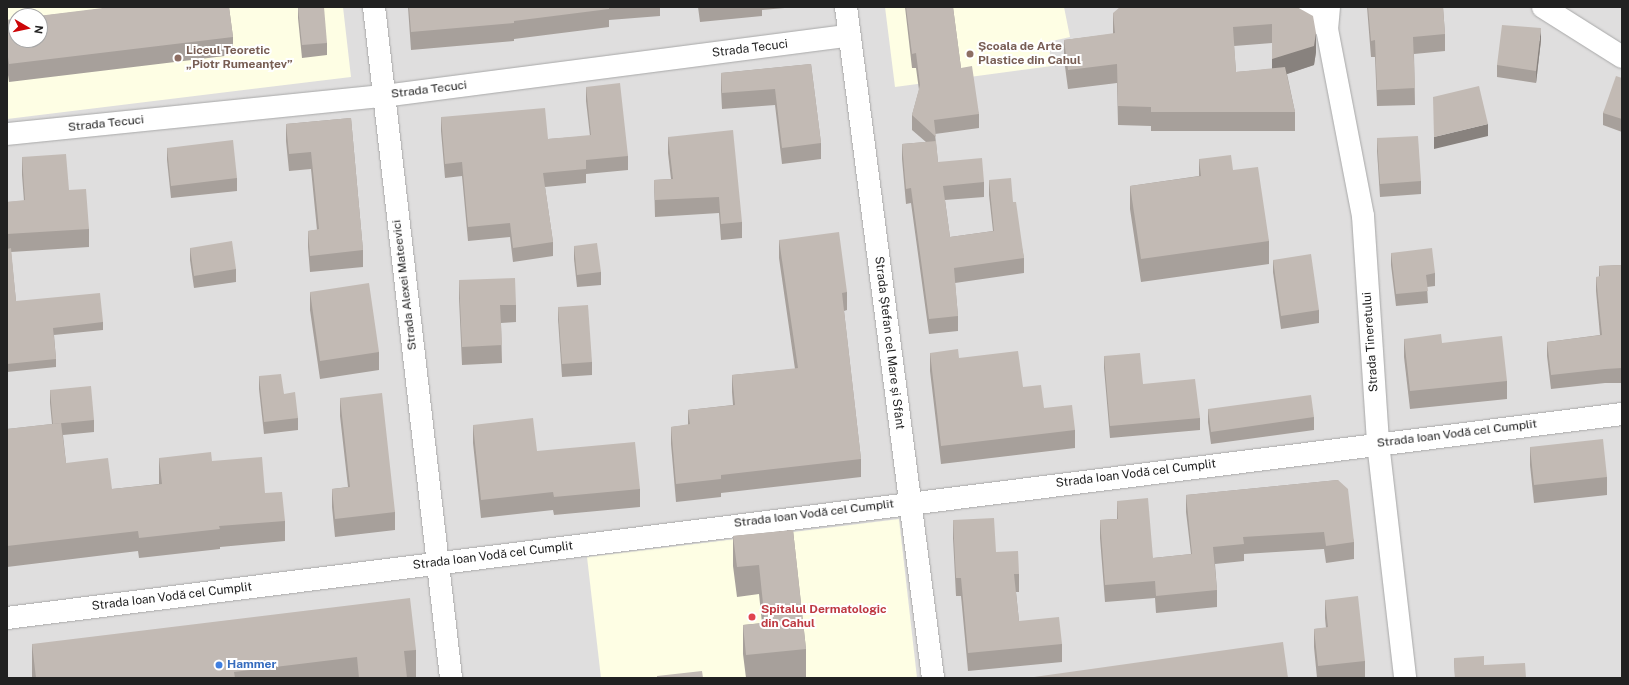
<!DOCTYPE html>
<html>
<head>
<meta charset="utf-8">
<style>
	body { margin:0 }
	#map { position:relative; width:1629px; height:685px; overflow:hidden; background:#f1eee8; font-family:"Public Sans",sans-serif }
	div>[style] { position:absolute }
	.residential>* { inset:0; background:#dfdede }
	.education>* { inset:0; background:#fefee4 }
	.roads { filter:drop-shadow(0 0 1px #a8a8a8) drop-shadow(0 0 1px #a8a8a8) }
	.minor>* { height:22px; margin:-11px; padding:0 11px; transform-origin:11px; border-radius:11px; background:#fff }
	.wall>* { inset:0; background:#a7a09b }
	.shaded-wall>* { inset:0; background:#88827e }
	.building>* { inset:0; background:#c2bab4 }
	.dots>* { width:11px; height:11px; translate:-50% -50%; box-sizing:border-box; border:2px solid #fff; border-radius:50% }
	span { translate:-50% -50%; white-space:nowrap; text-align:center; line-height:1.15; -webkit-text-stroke:4px #fff; paint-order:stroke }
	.education-label { font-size:12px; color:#785e54; font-weight:700 }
	.left { translate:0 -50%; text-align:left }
	.street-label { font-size:12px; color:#212121 }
	.health-label { font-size:12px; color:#be3a42; font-weight:700 }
	.shop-label { font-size:12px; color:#366cbe; font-weight:700 }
	.frame { position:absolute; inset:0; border:8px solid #212121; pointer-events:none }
	.north { position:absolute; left:8px; top:8px; width:40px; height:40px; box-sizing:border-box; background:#fff; border:1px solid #a6a6a6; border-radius:50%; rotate:99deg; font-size:11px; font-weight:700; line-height:16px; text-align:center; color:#212121 }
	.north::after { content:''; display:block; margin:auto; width:14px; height:18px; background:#cc0608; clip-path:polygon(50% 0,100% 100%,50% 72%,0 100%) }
</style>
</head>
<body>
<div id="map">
	<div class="residential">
		<i style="clip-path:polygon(evenodd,7px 7px,1622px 7px,1622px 678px,7px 678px,7px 7px,16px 16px,40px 16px,40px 40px,16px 40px,16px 16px)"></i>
	</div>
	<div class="education">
		<i style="clip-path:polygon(evenodd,7px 7px,343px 7px,351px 77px,7px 119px,7px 7px,16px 16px,40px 16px,40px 40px,16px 40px,16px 16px)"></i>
		<i style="clip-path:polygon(885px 7px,1064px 7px,1070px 37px,1048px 42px,1052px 66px,895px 87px)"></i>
		<i style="clip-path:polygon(899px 519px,917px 678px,601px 678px,587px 557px)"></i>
	</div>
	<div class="roads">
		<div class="minor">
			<i style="left:374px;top:7px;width:675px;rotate:83.45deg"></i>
			<i style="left:846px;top:7px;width:677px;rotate:82.61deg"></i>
			<i style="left:1307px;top:7px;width:30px;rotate:48deg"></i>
			<i style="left:1329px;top:7px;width:22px;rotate:95deg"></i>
			<i style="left:1327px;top:29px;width:190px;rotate:79.1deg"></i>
			<i style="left:1363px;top:216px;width:227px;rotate:86.2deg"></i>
			<i style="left:1378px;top:443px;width:237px;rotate:83.4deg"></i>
			<i style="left:1543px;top:7px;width:93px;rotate:32.3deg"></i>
			<i style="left:7px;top:134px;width:379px;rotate:-5.8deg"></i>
			<i style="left:384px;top:96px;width:469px;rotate:-7.4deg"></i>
			<i style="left:7px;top:618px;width:1628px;rotate:-7.2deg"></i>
		</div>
	</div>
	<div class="wall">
		<i style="clip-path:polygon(109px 7px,229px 7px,233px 37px,233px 55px,9px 82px,7px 68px,7px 20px,109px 8px)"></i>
		<i style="clip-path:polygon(298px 7px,327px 43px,327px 55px,302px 58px,298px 18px)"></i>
		<i style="clip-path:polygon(408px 7px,660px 7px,660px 16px,609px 20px,609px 27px,514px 39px,514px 41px,411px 50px)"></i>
		<i style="clip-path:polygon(698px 7px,796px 7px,762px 10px,762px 16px,700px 22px)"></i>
		<i style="clip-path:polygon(905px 7px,953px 7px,961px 68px,979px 114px,979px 128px,935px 134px,938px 162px,984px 182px,984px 197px,945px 200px,950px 237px,993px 231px,989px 195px,989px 180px,1013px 202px,1024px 258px,1024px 273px,955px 283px,958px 316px,958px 331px,929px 334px,911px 203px,906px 204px,902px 159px,902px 144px,926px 142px,912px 130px,912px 115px,919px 90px,916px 68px,912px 68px)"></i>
		<i style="clip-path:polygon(evenodd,1297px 7px,1316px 52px,1314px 65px,1287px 74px,1295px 112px,1295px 131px,1151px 131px,1151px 126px,1118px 125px,1117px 83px,1068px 89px,1064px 59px,1064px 40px,1113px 34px,1113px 13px,1297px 7px,1272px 43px,1272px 69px,1236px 72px,1234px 46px,1272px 43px)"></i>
		<i style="clip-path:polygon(1367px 7px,1443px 7px,1445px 34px,1445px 51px,1414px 54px,1415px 105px,1377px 106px,1375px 57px,1371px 57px)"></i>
		<i style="clip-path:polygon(1541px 40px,1536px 83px,1497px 77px,1497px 65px)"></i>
		<i style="clip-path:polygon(811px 64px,821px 143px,821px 159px,782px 164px,775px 105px,722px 109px,721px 90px,721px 73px)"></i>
		<i style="clip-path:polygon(1622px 78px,1622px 132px,1603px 125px,1603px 113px)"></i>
		<i style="clip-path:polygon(586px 87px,628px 156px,628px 170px,586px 174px,586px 183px,545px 187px,553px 242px,553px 256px,513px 262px,510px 237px,468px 241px,462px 176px,445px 178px,441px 131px,441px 117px,548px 139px,590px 136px,586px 101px)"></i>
		<i style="clip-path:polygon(351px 118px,363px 250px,363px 267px,310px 272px,308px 247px,308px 231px,317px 230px,311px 169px,289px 171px,286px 141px,286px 124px)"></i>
		<i style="clip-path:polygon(668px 137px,742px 222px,742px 238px,721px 240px,719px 213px,655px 217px,654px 180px,671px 179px,668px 153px)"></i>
		<i style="clip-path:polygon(1377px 138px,1421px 181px,1421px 194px,1380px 197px,1377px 151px)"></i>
		<i style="clip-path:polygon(167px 148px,237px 178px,237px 191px,171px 198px,167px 160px)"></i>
		<i style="clip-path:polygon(22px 157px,69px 190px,89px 229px,89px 247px,11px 252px,16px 301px,103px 322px,103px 330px,54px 335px,56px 359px,56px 367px,7px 372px,7px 202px,24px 201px,22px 175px)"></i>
		<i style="clip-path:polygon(1199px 159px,1233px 170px,1269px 241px,1269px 264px,1141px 282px,1130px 209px,1130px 186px,1199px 176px)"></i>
		<i style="clip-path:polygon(779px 240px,847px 292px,847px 310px,844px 311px,861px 459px,861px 477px,721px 493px,721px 497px,676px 502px,671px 444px,671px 427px,688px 425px,688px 410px,733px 405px,732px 392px,732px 375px,795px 369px,779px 258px)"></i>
		<i style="clip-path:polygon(574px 246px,601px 272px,601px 285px,577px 287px,574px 259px)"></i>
		<i style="clip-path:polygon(190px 248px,236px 269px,236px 282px,194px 288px,190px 260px)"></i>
		<i style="clip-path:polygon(1391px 253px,1435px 273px,1435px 286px,1427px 287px,1428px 303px,1396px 306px,1391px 265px)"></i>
		<i style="clip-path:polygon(1273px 260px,1319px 310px,1319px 323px,1281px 329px,1273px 272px)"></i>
		<i style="clip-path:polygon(1622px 265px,1622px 383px,1605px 383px,1551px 389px,1547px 356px,1547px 342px,1600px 335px,1596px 291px,1596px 277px,1599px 277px,1599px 266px)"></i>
		<i style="clip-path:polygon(459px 280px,516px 305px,516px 322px,501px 323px,502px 363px,462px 365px,459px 298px)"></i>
		<i style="clip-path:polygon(310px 292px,379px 352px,379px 370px,320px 379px,310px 310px)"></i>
		<i style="clip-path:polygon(558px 307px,592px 362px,592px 375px,562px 377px,558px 319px)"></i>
		<i style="clip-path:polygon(1404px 339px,1442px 343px,1507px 381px,1507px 399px,1410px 409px,1404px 357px)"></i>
		<i style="clip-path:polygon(930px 353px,959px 358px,1023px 387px,1044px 408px,1075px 430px,1075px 448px,941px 464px,930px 371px)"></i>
		<i style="clip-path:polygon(1104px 356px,1143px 384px,1200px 418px,1200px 430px,1110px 438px,1104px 368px)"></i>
		<i style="clip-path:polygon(259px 376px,284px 394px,298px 418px,298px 430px,264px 434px,259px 389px)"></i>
		<i style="clip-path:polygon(50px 390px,94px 420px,94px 432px,63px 435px,66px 463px,112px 489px,159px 484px,159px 458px,212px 461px,265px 493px,285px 521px,285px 541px,220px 547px,220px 549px,139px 558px,138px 551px,7px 567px,7px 429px,52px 424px,50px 403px)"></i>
		<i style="clip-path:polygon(340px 398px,395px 512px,395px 530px,335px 537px,332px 507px,332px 489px,348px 487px,340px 416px)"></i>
		<i style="clip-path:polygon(1208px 409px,1314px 417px,1314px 430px,1211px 444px,1208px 422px)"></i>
		<i style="clip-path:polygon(473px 425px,537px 451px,640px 489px,640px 507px,554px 515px,553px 510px,481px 518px,473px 443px)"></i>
		<i style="clip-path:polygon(1530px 447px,1607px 477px,1607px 495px,1534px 503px,1530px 465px)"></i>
		<i style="clip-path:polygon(1338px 480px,1354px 542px,1354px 559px,1326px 563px,1324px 549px,1244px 554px,1244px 561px,1215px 564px,1217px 590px,1217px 607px,1156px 613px,1155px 598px,1105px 602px,1100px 538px,1100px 520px,1117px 519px,1117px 501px,1153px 558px,1191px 554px,1186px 512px,1186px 495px)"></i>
		<i style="clip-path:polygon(953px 520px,996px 552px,1019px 574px,1019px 592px,1016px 592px,1019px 621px,1062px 644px,1062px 662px,968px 671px,961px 596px,956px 596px,953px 538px)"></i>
		<i style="clip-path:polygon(793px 530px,806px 649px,806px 678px,746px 678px,743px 654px,743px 625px,762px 623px,759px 594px,737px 597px,733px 566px,733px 536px)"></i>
		<i style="clip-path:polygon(1325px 600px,1365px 661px,1365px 678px,1317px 678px,1314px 647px,1314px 629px,1326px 628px,1325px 618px)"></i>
		<i style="clip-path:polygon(32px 644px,416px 650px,416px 678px,32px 678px)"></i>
		<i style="clip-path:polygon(1454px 658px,1484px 665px,1526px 678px,1455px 678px)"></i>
	</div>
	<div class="shaded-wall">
		<i style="clip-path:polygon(1541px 28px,1541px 40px,1536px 83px,1536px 71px)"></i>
		<i style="clip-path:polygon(1316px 33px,1316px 52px,1314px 65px,1272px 79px,1272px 59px)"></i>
		<i style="clip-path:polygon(1488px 124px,1488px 136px,1434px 149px,1434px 137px)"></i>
	</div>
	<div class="building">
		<i style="clip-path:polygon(111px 7px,229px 7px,233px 37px,9px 64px,7px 50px,7px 20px,16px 19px,16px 40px,40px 40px,40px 16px,38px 16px)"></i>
		<i style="clip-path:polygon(298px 7px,324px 7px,327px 43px,302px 45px)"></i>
		<i style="clip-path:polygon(409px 7px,609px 7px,609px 9px,514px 21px,514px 23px,411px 32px)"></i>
		<i style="clip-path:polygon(906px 7px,953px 7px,961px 68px,972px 66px,979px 114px,934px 120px,936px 137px,912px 115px,920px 85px,916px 53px,912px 54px)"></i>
		<i style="clip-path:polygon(1120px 7px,1297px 7px,1313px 16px,1316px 33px,1314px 46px,1272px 59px,1272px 24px,1233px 27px,1236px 72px,1285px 67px,1295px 112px,1151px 112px,1151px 107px,1118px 106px,1117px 64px,1068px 70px,1064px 40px,1115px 33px,1113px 13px)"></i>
		<i style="clip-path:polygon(1368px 7px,1443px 7px,1445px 34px,1413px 37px,1415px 88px,1377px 90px,1375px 40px,1371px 41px)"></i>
		<i style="clip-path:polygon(1502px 25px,1541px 28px,1536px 71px,1497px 65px)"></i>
		<i style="clip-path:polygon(811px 64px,821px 143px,782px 148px,775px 89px,722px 93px,721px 73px)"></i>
		<i style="clip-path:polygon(1616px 76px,1622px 78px,1622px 119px,1603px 113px)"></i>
		<i style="clip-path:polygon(620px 83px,628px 156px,586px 160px,586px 169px,543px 173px,553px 242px,513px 248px,510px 223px,468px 227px,462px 162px,445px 164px,441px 117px,545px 108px,548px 139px,591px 135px,586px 87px)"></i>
		<i style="clip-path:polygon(1479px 86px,1488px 124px,1434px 137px,1433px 97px)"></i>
		<i style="clip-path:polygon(351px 118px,363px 250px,310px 256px,308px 231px,319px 229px,311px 152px,289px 154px,286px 124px)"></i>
		<i style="clip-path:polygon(733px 130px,742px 222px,721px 224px,719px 197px,655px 200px,654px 180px,673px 179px,668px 137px)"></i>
		<i style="clip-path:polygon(1418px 136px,1421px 181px,1380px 184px,1377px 138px)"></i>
		<i style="clip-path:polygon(233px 140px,237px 178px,171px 186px,167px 148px)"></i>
		<i style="clip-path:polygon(936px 141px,938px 162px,982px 158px,984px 182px,943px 186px,950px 237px,994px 231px,989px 180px,1011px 178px,1013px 202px,1016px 202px,1024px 258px,954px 268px,958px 316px,929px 319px,911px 188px,906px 189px,902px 144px)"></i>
		<i style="clip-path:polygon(66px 154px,69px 190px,86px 189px,89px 229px,7px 234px,7px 202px,25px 200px,22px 157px)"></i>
		<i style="clip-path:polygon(1231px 155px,1233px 170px,1258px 167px,1269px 241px,1141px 259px,1130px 186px,1201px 176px,1199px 159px)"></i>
		<i style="clip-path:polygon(839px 232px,847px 292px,842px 293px,861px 459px,721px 475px,721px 479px,676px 484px,671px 427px,690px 424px,688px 410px,735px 405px,732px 375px,798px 368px,779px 240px)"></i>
		<i style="clip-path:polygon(232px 241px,236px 269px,194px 276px,190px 248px)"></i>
		<i style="clip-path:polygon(597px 243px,601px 272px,577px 275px,574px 246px)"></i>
		<i style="clip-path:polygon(11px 248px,16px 301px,100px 293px,103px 322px,53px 328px,56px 359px,7px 364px,7px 249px)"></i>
		<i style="clip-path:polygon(1432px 248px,1435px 273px,1426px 275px,1428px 291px,1396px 294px,1391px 253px)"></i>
		<i style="clip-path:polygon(1311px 254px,1319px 310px,1281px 316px,1273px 260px)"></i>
		<i style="clip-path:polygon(1622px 265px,1622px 368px,1605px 369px,1551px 375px,1547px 342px,1602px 335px,1596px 277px,1600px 276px,1599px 266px)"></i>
		<i style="clip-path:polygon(515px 278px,516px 305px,500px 305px,502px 345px,462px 347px,459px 280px)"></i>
		<i style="clip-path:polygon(369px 283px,379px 352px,320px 361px,310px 292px)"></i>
		<i style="clip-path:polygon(588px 305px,592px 362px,562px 364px,558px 307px)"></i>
		<i style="clip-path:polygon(1441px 334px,1442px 343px,1502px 336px,1507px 381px,1410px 391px,1404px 339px)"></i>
		<i style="clip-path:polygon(958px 349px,959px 358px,1018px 351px,1023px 387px,1041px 385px,1044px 408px,1072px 405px,1075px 430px,941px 446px,930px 353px)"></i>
		<i style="clip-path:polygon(1140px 353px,1143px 384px,1195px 379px,1200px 418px,1110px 426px,1104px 356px)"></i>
		<i style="clip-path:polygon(281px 374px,284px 394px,295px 392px,298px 418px,264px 422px,259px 376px)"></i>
		<i style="clip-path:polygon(91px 386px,94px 420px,53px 424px,50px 390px)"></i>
		<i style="clip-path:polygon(382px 393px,395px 512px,335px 519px,332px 489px,350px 487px,340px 398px)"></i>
		<i style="clip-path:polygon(1311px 395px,1314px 417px,1211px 432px,1208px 409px)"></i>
		<i style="clip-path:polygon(533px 418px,537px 451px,635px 442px,640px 489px,554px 497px,553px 492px,481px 500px,473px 425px)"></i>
		<i style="clip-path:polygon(61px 423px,66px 463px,108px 458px,112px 489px,162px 484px,159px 458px,211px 452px,212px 461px,262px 457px,265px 493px,282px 492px,285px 521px,219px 526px,220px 529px,139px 538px,138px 531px,7px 546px,7px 429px)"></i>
		<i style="clip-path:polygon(1603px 439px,1607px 477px,1534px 485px,1530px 447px)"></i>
		<i style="clip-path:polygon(1338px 480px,1348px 489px,1354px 542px,1326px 546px,1324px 532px,1243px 537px,1244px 544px,1213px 547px,1217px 590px,1156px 596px,1155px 581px,1105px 585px,1100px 520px,1118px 519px,1117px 501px,1148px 498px,1153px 558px,1192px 554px,1186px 495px)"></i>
		<i style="clip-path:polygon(994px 518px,996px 552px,1018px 551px,1019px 574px,1014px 574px,1019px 621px,1059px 617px,1062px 644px,968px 653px,961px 578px,956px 578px,953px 520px)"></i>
		<i style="clip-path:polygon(793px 530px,806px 649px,746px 655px,743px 625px,765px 623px,759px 565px,737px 567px,733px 536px)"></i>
		<i style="clip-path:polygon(1358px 596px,1365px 661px,1318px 666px,1314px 629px,1328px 627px,1325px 600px)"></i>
		<i style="clip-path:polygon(410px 598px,416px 650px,404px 651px,407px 678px,359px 678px,357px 657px,234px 672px,235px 678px,36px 678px,32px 644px)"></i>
		<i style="clip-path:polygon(1283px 642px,1288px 678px,1027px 678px)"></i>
		<i style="clip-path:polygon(1484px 656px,1484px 665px,1525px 663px,1526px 678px,1455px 678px,1454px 658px)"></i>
		<i style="clip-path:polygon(702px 671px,703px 678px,657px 678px,657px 676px)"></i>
	</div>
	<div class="dots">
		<i style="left:970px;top:54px;background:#8d6e63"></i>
		<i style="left:178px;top:58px;background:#8d6e63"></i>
		<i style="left:752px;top:617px;background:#e0444e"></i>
		<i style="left:219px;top:665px;background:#3f7fe0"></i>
	</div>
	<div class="education-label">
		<span class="left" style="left:978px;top:54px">Școala de Arte<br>Plastice din Cahul</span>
		<span class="left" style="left:186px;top:58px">Liceul Teoretic<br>„Piotr Rumeanțev”</span>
	</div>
	<div class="street-label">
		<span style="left:750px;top:49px;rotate:-7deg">Strada Tecuci</span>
		<span style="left:429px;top:90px;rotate:-7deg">Strada Tecuci</span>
		<span style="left:106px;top:124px;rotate:-6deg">Strada Tecuci</span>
		<span style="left:405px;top:285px;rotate:-97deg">Strada Alexei Mateevici</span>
		<span style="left:1371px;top:342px;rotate:-94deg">Strada Tineretului</span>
		<span style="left:889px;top:343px;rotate:83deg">Strada Ștefan cel Mare și Sfânt</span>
		<span style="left:1457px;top:434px;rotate:-7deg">Strada Ioan Vodă cel Cumplit</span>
		<span style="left:1136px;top:474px;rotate:-7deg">Strada Ioan Vodă cel Cumplit</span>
		<span style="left:814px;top:514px;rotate:-7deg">Strada Ioan Vodă cel Cumplit</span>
		<span style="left:493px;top:556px;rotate:-7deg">Strada Ioan Vodă cel Cumplit</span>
		<span style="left:172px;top:597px;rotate:-7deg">Strada Ioan Vodă cel Cumplit</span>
	</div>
	<div class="health-label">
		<span class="left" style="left:761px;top:617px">Spitalul Dermatologic<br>din Cahul</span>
	</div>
	<div class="shop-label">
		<span class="left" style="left:227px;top:665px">Hammer</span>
	</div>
	<div class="frame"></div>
	<div class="north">N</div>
</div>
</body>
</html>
